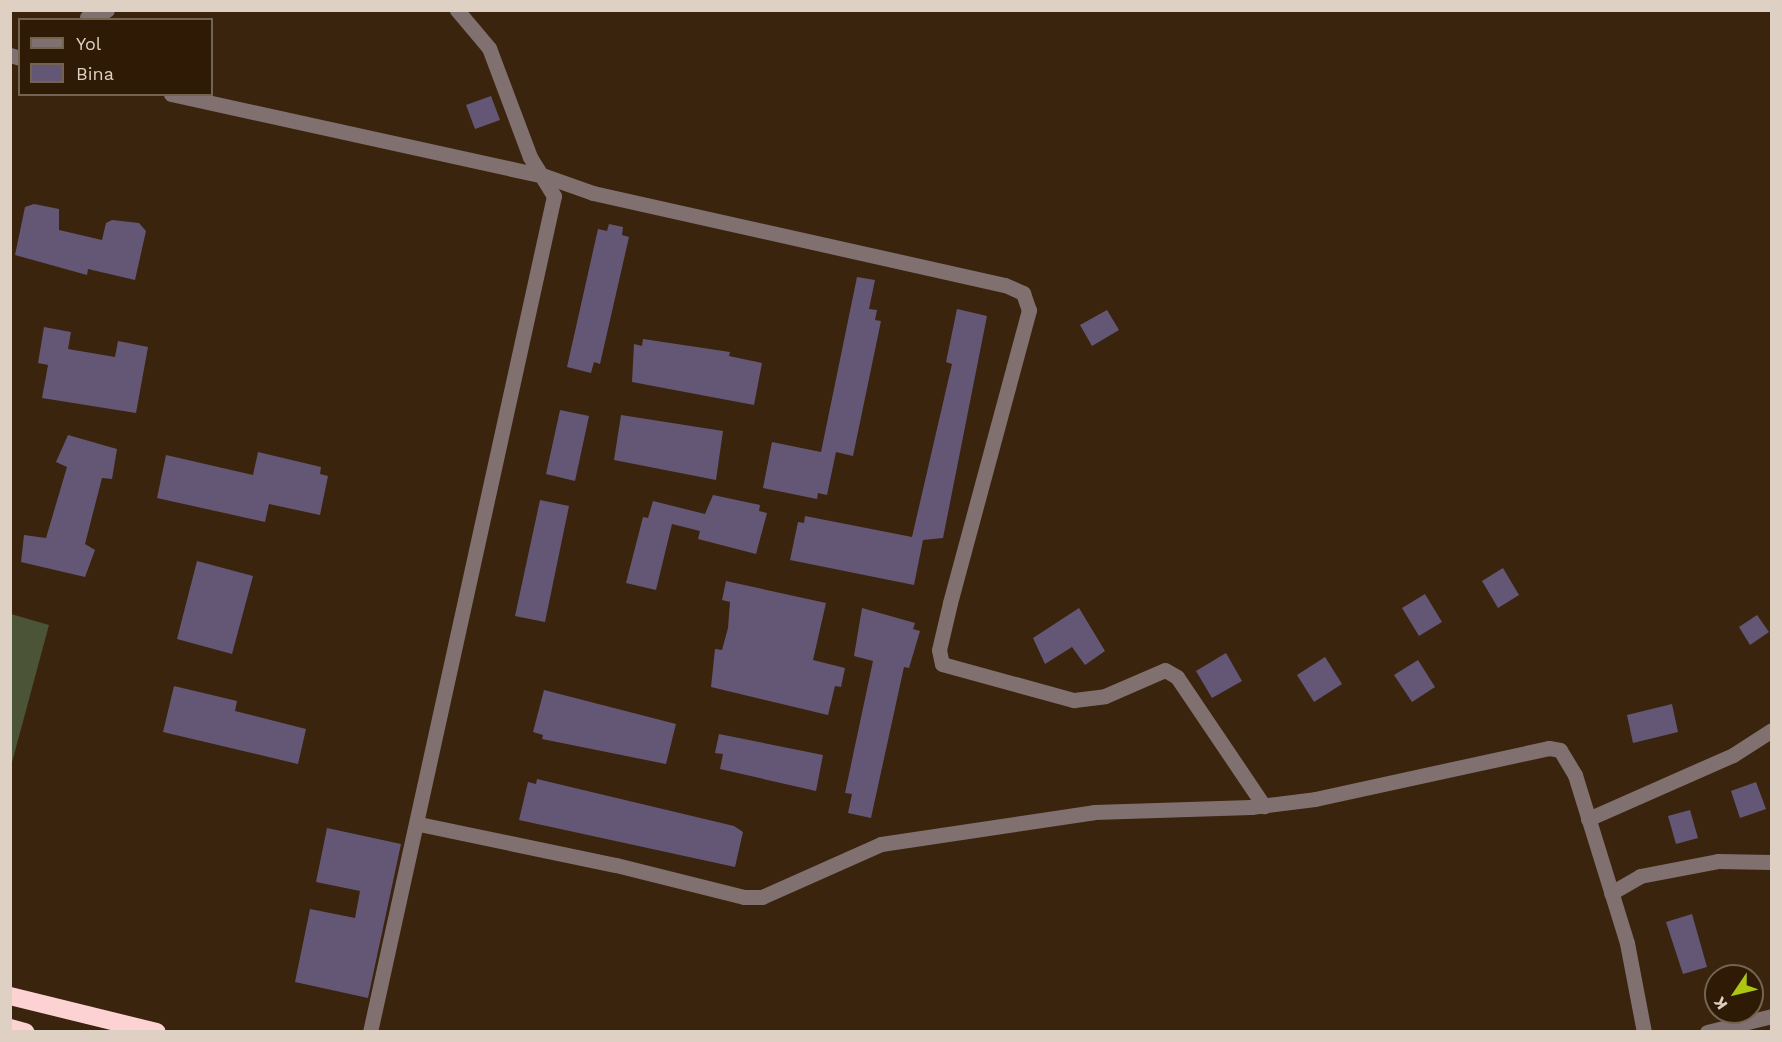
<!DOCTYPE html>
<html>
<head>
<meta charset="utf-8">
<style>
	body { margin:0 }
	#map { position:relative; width:1782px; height:1042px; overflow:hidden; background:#3a240e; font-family:"Work Sans",sans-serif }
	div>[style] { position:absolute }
	.green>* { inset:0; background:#4b5436 }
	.building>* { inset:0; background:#645776 }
	.minor>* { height:15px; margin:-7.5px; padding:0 7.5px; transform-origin:7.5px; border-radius:7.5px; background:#817070 }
	.highway>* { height:18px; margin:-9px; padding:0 9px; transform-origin:9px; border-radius:9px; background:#fcd2d3 }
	span { translate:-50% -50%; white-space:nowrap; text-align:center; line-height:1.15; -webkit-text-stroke:5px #2f1a05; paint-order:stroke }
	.frame { position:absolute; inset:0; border:12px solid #dfd0c4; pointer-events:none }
	.legend { position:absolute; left:18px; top:18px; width:195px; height:78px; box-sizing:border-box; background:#2f1a05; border:2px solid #756351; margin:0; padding:8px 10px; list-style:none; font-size:18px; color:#dfd0c4 }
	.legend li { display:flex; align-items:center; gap:12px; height:30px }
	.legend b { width:30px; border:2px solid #756351 }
	.north { position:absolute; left:1704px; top:964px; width:60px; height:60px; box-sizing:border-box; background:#2f1a05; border:2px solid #756351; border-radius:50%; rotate:235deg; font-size:16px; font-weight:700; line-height:24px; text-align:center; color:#dfd0c4 }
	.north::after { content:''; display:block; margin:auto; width:21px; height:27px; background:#acc612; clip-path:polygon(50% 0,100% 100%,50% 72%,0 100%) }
</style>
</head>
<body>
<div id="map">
	<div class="green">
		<i style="clip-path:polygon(11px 614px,49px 625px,11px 766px,10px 614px)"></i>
	</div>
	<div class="building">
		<i style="clip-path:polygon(491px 96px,500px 120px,475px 129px,466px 105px)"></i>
		<i style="clip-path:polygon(34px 204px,59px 209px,59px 230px,102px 240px,106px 223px,112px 220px,139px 223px,146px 231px,135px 280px,88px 269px,87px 275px,15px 255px,25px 207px)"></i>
		<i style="clip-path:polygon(609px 224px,623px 227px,622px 235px,629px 237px,600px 364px,594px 362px,591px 373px,567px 367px,598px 229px,607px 231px)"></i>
		<i style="clip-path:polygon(857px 277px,875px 280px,869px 309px,877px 310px,875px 320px,881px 321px,853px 456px,836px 452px,827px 495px,818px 493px,817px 499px,763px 488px,772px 442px,821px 452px)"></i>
		<i style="clip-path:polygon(957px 309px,987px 316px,943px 538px,923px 540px,914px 585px,790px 560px,798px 522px,804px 523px,805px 516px,912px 537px,952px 364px,946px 362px)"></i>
		<i style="clip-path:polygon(1107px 310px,1119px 330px,1092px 346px,1080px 325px)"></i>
		<i style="clip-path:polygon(44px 327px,71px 332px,68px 349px,115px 357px,118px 341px,148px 347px,136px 413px,42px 398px,48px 365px,38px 363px)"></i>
		<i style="clip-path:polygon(643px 339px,730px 352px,729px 356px,762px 363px,754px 405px,632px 382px,634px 344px,642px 346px)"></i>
		<i style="clip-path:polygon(560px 410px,589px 416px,575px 481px,546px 474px)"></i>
		<i style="clip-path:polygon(621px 415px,723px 431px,716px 480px,614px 460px)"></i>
		<i style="clip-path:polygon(68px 435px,117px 449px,112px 479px,102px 478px,85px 544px,95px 550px,85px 577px,21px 562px,24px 535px,46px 538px,67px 467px,56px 462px)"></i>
		<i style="clip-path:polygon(258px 452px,321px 467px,320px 474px,328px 476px,320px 515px,269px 504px,265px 522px,157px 498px,166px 455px,253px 475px)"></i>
		<i style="clip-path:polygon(713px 495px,760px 505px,759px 511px,767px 513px,756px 554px,698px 539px,700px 531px,672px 524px,656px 590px,626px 583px,643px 517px,648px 518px,653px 501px,705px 514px)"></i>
		<i style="clip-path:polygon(540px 500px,569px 506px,545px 622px,515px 616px)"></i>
		<i style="clip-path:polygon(197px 561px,253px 576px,232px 654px,177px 639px)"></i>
		<i style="clip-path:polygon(1503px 568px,1519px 595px,1498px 608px,1482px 581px)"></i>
		<i style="clip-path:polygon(726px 581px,826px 603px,813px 660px,845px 668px,841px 687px,835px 686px,828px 715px,711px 687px,715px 649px,722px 650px,728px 628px,730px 602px,722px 600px)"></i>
		<i style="clip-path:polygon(1425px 594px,1442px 622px,1419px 636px,1402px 608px)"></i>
		<i style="clip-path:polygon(862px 608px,915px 623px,913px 629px,920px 631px,909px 668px,904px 667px,871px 818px,848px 813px,852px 794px,845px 793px,873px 661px,854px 656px)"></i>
		<i style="clip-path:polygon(1079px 608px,1105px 651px,1085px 665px,1072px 647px,1045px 664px,1033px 638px)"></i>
		<i style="clip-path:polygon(1757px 615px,1769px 632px,1750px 645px,1739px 627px)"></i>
		<i style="clip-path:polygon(1226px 653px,1242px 681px,1212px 698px,1196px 671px)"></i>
		<i style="clip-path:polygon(1325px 657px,1342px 684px,1314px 702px,1297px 675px)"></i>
		<i style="clip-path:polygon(1418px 660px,1435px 687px,1412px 702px,1394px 675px)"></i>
		<i style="clip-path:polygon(174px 686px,237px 701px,235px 711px,306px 729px,298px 764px,163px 732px)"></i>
		<i style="clip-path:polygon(544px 690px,676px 724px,666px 764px,542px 739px,543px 735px,533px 732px)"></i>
		<i style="clip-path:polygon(1672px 704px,1678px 732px,1633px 743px,1627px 715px)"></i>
		<i style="clip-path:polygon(719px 734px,823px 755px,816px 791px,720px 769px,723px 754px,715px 753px)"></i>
		<i style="clip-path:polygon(537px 779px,734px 826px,743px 832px,735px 867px,519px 820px,528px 782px,536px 784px)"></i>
		<i style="clip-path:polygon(1756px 782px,1766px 809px,1740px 818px,1731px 791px)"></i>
		<i style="clip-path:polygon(1690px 810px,1698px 838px,1676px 844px,1668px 816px)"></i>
		<i style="clip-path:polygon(327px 828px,401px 844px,368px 998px,295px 982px,310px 909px,355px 918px,360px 891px,316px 882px)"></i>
		<i style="clip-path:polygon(1692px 914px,1707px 967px,1683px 974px,1666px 922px)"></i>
	</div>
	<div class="minor">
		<i style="left:87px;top:17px;width:21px;rotate:-19deg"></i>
		<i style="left:10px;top:55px;width:10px;rotate:17deg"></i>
		<i style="left:171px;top:94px;width:383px;rotate:12.4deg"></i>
		<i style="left:545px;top:176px;width:51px;rotate:19.5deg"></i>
		<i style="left:593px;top:193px;width:422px;rotate:12.6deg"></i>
		<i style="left:1005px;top:285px;width:20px;rotate:24deg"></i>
		<i style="left:1023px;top:293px;width:18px;rotate:71deg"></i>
		<i style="left:1029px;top:310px;width:303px;rotate:105.1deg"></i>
		<i style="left:950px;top:603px;width:48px;rotate:103.2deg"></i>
		<i style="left:939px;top:650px;width:14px;rotate:78deg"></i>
		<i style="left:942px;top:664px;width:137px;rotate:15.3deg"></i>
		<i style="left:1074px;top:700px;width:31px;rotate:-7deg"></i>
		<i style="left:1105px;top:696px;width:65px;rotate:-23.4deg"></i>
		<i style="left:1165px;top:670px;width:14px;rotate:30deg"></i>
		<i style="left:1177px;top:677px;width:156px;rotate:56deg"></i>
		<i style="left:1588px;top:819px;width:158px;rotate:-23.8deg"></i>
		<i style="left:1733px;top:755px;width:46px;rotate:-32.7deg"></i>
		<i style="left:419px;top:824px;width:201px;rotate:11.8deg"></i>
		<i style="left:616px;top:865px;width:132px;rotate:14deg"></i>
		<i style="left:744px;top:897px;width:18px"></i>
		<i style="left:762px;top:897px;width:130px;rotate:-24deg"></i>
		<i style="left:881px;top:844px;width:215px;rotate:-8.5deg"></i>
		<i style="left:1094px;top:812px;width:157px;rotate:-1.8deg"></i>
		<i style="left:1251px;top:807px;width:64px;rotate:-7.1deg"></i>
		<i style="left:1315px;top:799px;width:239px;rotate:-12.3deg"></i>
		<i style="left:1549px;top:748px;width:11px;rotate:10deg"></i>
		<i style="left:1560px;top:750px;width:29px;rotate:59deg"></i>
		<i style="left:1575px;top:775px;width:176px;rotate:72.8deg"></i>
		<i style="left:1627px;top:943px;width:91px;rotate:79.2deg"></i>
		<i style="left:1611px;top:893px;width:34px;rotate:-30deg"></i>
		<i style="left:1640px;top:876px;width:79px;rotate:-10.9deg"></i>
		<i style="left:1718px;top:861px;width:54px;rotate:1.1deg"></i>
		<i style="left:370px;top:1032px;width:856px;rotate:-77.59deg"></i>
		<i style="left:554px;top:196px;width:46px;rotate:-121.6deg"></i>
		<i style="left:530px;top:157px;width:116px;rotate:-110.6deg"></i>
		<i style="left:489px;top:48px;width:50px;rotate:-130.1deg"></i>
		<i style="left:1707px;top:1032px;width:67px;rotate:-13.8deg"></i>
	</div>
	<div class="highway">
		<i style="left:10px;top:996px;width:151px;rotate:13.8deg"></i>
		<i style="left:10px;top:1028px;width:16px;rotate:15deg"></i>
	</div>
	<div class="frame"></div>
	<ul class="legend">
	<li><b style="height:8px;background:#817070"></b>Yol</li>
	<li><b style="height:16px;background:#645776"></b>Bina</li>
	</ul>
	<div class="north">K</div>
</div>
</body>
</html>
